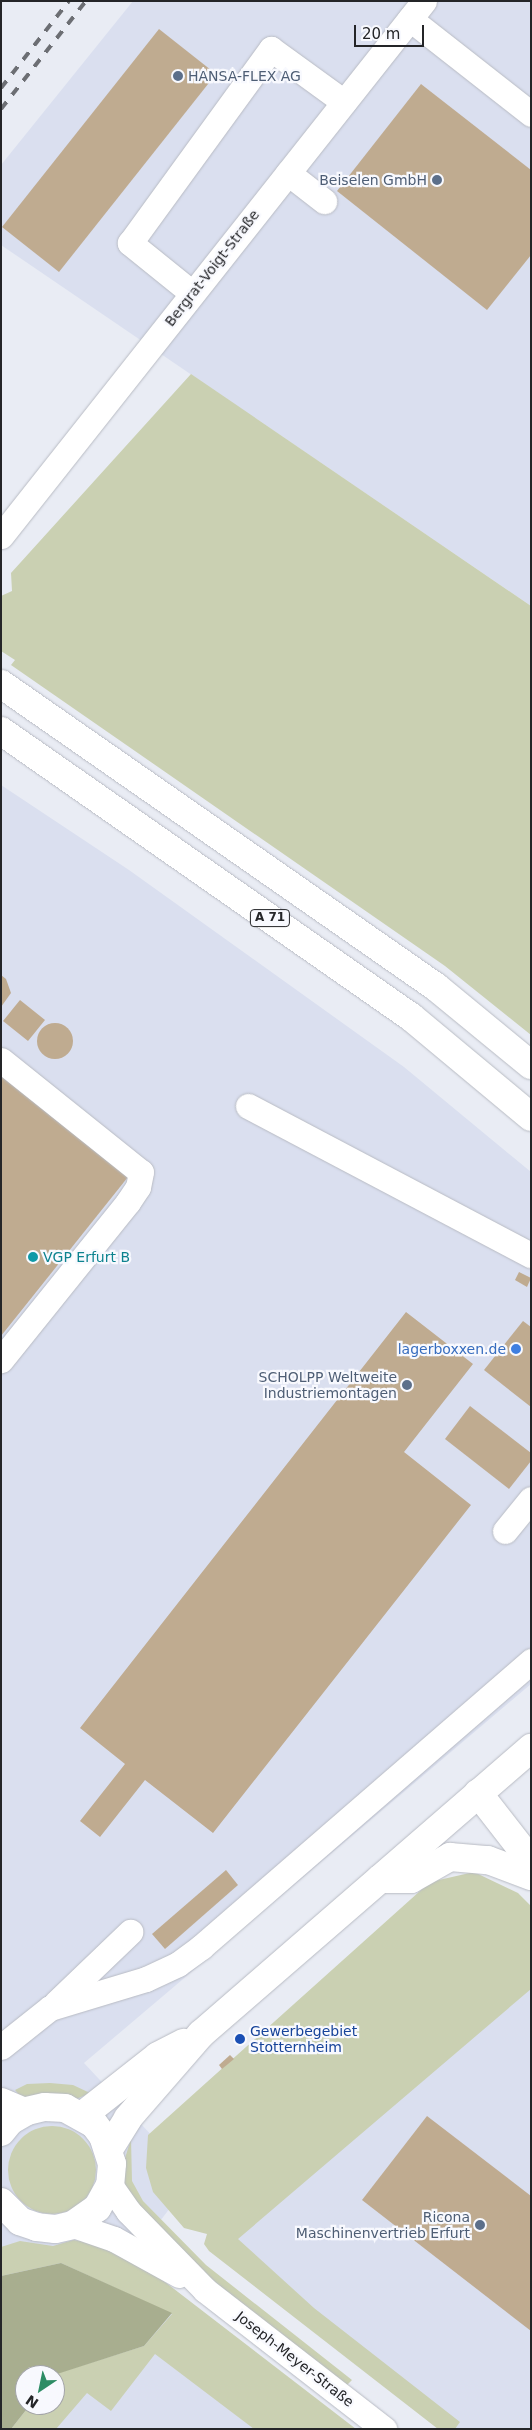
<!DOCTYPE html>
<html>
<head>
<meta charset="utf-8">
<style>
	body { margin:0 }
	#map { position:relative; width:532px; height:2430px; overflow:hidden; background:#e9ecf4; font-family:"DejaVu Sans",sans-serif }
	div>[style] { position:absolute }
	.built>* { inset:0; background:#dadfef }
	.green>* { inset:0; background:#cad0b2 }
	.round { border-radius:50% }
	.forest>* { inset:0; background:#a8ae8f }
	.building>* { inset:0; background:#bfab90 }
	.roads { filter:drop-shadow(0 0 1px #b8bbc3) drop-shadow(0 0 1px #b8bbc3) }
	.minor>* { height:25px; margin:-12.5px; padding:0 12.5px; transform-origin:12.5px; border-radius:12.5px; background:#fff }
	.major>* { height:28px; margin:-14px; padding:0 14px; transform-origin:14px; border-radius:14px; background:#fff }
	.highway>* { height:28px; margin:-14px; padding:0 14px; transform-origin:14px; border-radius:14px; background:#fff }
	.rail>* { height:4px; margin-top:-2px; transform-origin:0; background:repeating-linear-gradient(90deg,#6c6e73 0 9px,transparent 0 18px) }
	.dots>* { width:14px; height:14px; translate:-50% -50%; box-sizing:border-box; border:2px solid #f8f9fe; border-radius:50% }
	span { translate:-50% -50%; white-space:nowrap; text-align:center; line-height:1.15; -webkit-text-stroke:4.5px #f8f9fe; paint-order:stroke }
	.shield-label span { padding:1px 4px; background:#f8f9fe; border:1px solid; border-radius:4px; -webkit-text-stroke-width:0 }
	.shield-label { font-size:12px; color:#242528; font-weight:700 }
	.service-label { font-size:14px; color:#4e5e75 }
	.left { translate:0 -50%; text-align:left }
	.right { translate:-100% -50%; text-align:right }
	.street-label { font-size:14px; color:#242528 }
	.culture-label { font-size:14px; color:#0d838f }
	.shop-label { font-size:14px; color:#366cbe }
	.transit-label { font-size:14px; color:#164399 }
	.frame { position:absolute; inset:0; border:2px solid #242528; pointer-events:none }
	.north { position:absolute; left:15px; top:2365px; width:50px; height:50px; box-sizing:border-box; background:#f8f9fe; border:1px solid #a3a4a8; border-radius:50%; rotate:214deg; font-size:14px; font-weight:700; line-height:20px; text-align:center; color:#242528 }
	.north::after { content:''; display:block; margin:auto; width:18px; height:22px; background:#2d8c65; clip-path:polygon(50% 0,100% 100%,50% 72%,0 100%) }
	.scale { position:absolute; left:354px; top:25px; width:70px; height:22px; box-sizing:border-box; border:2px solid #242528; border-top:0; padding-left:6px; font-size:15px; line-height:18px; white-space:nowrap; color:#242528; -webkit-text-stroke:4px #f8f9fe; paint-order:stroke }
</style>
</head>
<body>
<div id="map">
	<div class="built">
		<i style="clip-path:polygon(133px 1px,531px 1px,531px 606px,1px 245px,1px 165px)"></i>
		<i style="clip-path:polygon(evenodd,1px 785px,129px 870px,404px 1067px,531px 1172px,531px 1684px,84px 2063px,155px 2139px,531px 1920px,531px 2429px,451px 2429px,176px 2200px,111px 2286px,172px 2313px,298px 2429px,1px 2429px,1px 785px,25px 2375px,55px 2375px,55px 2405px,25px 2405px,25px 2375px)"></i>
	</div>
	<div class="green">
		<i style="clip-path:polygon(191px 374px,531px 606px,531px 1035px,445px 966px,11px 665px,15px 660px,1px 651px,1px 596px,12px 591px,11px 573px)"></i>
		<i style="clip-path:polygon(474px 1872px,518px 1893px,531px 1906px,531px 1989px,238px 2239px,314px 2308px,460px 2422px,455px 2429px,438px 2429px,209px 2251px,204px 2244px,207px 2234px,184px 2228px,153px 2192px,146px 2168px,148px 2135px,430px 1882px)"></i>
		<i style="clip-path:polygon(50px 2083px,73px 2085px,90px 2093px,70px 2102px,21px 2097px,15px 2090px,27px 2084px)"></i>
		<i class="round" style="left:8px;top:2126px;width:88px;height:88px"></i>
		<i style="clip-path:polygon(131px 2139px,132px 2181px,143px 2201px,206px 2265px,352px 2380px,347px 2385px,220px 2286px,184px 2255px,124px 2190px,120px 2174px)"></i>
		<i style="clip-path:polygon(73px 2240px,91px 2242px,152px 2272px,356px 2429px,254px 2429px,155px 2354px,111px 2411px,87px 2393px,56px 2429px,11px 2429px,30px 2405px,55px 2405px,55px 2374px,144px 2346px,172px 2314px,61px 2263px,1px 2276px,1px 2247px,20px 2241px,53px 2246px)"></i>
	</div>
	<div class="forest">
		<i style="clip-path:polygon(61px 2263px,172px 2313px,144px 2346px,54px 2375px,25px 2375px,25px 2405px,30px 2405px,11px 2429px,1px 2429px,1px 2276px)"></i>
	</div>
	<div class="building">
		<i style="clip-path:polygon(159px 29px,216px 74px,59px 272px,2px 227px)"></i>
		<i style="clip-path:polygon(421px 84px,531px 170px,531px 255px,487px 310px,337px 191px)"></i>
		<i style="clip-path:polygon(1px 975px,6px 979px,11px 993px,1px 1007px)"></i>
		<i style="clip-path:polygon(20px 1000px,45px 1020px,28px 1041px,3px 1021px)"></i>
		<i class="round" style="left:37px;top:1023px;width:36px;height:36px"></i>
		<i style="clip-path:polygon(1px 1076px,128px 1177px,1px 1336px)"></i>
		<i style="clip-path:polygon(519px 1272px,531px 1278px,527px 1287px,515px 1280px)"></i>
		<i style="clip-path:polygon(406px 1312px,473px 1364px,404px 1452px,471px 1505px,213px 1833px,145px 1780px,100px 1837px,80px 1821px,125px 1764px,80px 1728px)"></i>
		<i style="clip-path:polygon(523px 1321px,531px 1327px,531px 1407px,484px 1370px)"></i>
		<i style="clip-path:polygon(470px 1406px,531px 1453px,531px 1461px,509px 1489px,445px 1439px)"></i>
		<i style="clip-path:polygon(226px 1870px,238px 1885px,165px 1949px,152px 1934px)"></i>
		<i style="clip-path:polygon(230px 2055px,234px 2059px,222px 2069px,219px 2065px)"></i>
		<i style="clip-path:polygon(427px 2116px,531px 2196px,531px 2331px,362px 2200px)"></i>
	</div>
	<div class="roads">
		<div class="minor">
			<i style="left:410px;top:19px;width:154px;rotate:38.1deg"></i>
			<i style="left:288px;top:173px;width:46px;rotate:37.9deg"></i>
			<i style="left:192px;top:293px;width:80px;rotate:-141.1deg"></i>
			<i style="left:130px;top:243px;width:240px;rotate:-54deg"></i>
			<i style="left:271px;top:49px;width:90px;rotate:36deg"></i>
			<i style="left:1px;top:536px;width:682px;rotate:-51.67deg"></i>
			<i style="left:1px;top:1060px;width:179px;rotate:38.7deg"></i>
			<i style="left:141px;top:1172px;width:15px;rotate:101deg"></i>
			<i style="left:138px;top:1187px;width:18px;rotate:124deg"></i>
			<i style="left:128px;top:1202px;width:203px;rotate:128.8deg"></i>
			<i style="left:248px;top:1106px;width:320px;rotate:27.8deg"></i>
			<i style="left:505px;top:1531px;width:41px;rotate:-50.9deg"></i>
			<i style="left:56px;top:2003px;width:103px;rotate:-43.8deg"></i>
			<i style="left:1px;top:2047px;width:63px;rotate:-38.5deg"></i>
			<i style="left:50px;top:2008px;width:100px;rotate:-16.8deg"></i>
			<i style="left:146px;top:1979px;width:35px;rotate:-25deg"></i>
			<i style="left:178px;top:1964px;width:29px;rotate:-36deg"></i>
			<i style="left:201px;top:1947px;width:437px;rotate:-40.9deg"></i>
			<i style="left:1px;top:2100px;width:28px;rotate:23deg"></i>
			<i style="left:110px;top:2185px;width:32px;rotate:55deg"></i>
			<i style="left:128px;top:2211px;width:110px;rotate:45.7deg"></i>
			<i style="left:205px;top:2290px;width:227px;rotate:37.8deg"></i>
			<i style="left:73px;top:2225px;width:43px;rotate:18.9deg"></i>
			<i style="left:114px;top:2239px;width:74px;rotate:29deg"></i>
		</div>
		<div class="major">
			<i style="left:83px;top:2115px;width:95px;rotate:-38.2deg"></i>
			<i style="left:158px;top:2056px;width:29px;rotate:-27deg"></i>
			<i style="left:1px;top:2132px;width:14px;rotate:-51deg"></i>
			<i style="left:10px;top:2121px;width:20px;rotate:-30deg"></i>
			<i style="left:27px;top:2111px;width:18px;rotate:-13deg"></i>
			<i style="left:45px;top:2107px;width:20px;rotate:3deg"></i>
			<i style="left:65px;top:2108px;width:33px;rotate:29deg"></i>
			<i style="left:94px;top:2124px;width:15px;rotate:53deg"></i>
			<i style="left:103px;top:2136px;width:29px;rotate:72deg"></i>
			<i style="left:112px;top:2164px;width:21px;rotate:95deg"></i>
			<i style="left:110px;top:2185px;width:26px;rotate:119deg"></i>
			<i style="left:97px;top:2208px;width:29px;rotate:145deg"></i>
			<i style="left:73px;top:2225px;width:18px;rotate:167deg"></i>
			<i style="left:55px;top:2229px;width:18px;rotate:-174deg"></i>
			<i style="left:37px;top:2227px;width:18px;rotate:-161deg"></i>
			<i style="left:20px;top:2221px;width:27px;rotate:-135deg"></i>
			<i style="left:109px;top:2149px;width:36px;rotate:-58deg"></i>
			<i style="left:128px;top:2118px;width:111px;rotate:-49deg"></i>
			<i style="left:201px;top:2034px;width:437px;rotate:-40.9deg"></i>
		</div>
		<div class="highway">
			<i style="left:1px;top:684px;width:530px;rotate:34.86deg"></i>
			<i style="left:436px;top:987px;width:123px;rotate:39.4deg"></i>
			<i style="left:1px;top:731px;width:500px;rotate:34.9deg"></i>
			<i style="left:411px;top:1017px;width:156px;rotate:39.8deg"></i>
			<i style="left:478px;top:1793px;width:86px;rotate:52.1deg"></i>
			<i style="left:380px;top:1879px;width:31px"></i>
			<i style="left:411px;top:1879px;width:45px;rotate:-29.4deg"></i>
			<i style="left:450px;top:1857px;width:38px;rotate:5deg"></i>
			<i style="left:488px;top:1860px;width:46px;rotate:20.4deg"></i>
		</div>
	</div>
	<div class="rail">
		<i style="left:1px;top:88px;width:110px;rotate:-52deg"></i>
		<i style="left:1px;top:109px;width:137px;rotate:-51.8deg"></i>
	</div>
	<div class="dots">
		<i style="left:178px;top:76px;background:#5c6f8a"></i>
		<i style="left:437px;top:180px;background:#5c6f8a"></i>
		<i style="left:33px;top:1257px;background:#0f9aa8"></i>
		<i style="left:516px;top:1349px;background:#3f7fe0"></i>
		<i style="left:407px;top:1385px;background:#5c6f8a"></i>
		<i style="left:240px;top:2039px;background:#1a4fb4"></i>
		<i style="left:480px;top:2225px;background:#5c6f8a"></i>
	</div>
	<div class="shield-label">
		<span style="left:270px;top:918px">A 71</span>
	</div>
	<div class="service-label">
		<span class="left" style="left:188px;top:76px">HANSA-FLEX AG</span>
		<span class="right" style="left:427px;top:180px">Beiselen GmbH</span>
		<span class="right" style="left:397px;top:1385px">SCHOLPP Weltweite<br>Industriemontagen</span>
		<span class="right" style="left:470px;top:2225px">Ricona<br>Maschinenvertrieb Erfurt</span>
	</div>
	<div class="street-label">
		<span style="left:212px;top:268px;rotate:-52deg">Bergrat-Voigt-Straße</span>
		<span style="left:295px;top:2359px;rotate:38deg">Joseph-Meyer-Straße</span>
	</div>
	<div class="culture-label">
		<span class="left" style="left:43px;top:1257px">VGP Erfurt B</span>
	</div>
	<div class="shop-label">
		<span class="right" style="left:506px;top:1349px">lagerboxxen.de</span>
	</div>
	<div class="transit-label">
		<span class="left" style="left:250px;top:2039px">Gewerbegebiet<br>Stotternheim</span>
	</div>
	<div class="frame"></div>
	<div class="north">N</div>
	<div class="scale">20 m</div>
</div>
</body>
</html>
